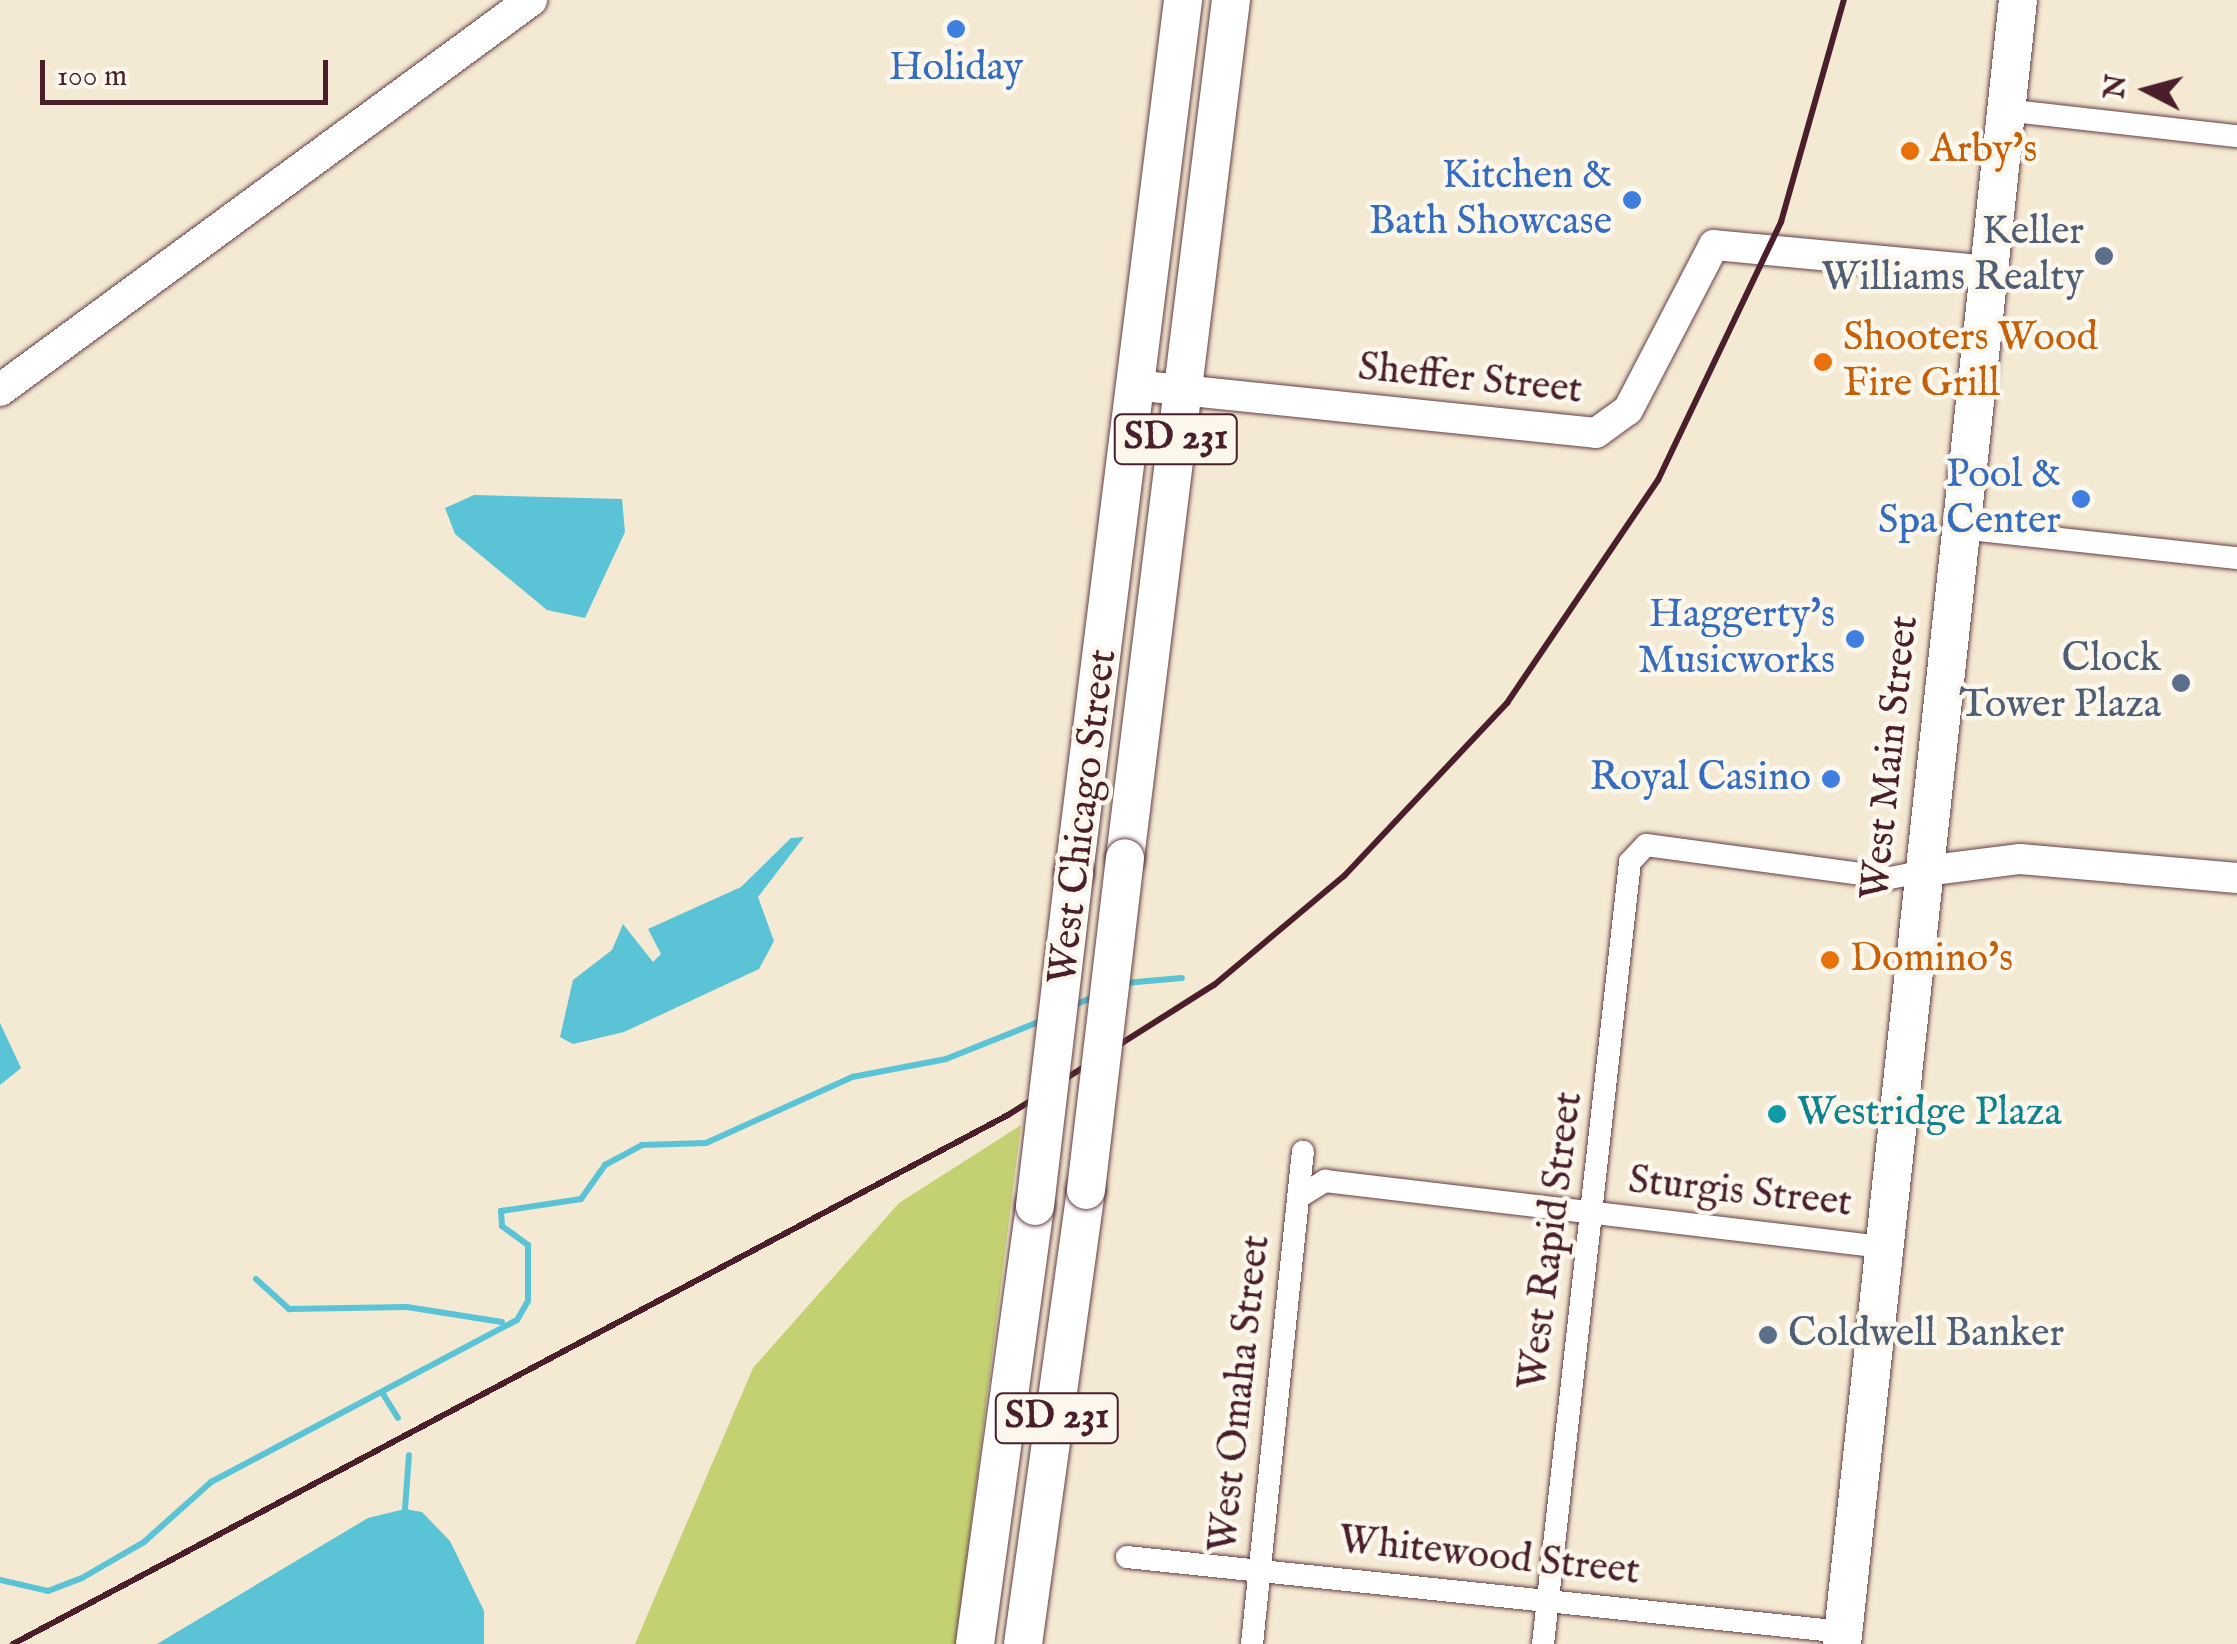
<!DOCTYPE html>
<html>
<head>
<meta charset="utf-8">
<style>
	body { margin:0 }
	#map { position:relative; width:2237px; height:1644px; overflow:hidden; background:#f4e9d2; font-family:"IM FELL English",serif }
	div>[style] { position:absolute }
	.green>* { inset:0; background:#c4d172 }
	.water>* { inset:0; background:#5ac3d6 }
	.stream>* { height:6px; margin:-3px; padding:0 3px; transform-origin:3px; border-radius:3px; background:#5ac3d6 }
	.roads { filter:drop-shadow(0 0 2px #643d44) drop-shadow(0 0 2px #643d44) }
	.minor>* { height:22px; margin:-11px; padding:0 11px; transform-origin:11px; border-radius:11px; background:#fff }
	.tertiary>* { height:30px; margin:-15px; padding:0 15px; transform-origin:15px; border-radius:15px; background:#fff }
	.secondary>* { height:32px; margin:-16px; padding:0 16px; transform-origin:16px; border-radius:16px; background:#fff }
	.primary>* { height:38px; margin:-19px; padding:0 19px; transform-origin:19px; border-radius:19px; background:#fff }
	.rail>* { height:6px; margin:-3px; padding:0 3px; transform-origin:3px; border-radius:3px; background:#4a1f2b }
	.bridges { filter:drop-shadow(0 0 2px #643d44) drop-shadow(0 0 2px #643d44) }
	.primary-bridge>* { height:38px; margin:-19px; padding:0 19px; transform-origin:19px; border-radius:19px; background:#fff }
	.dots>* { width:28px; height:28px; translate:-50% -50%; box-sizing:border-box; border:5px solid #fbf7ec; border-radius:50% }
	span { translate:-50% -50%; white-space:nowrap; text-align:center; line-height:1.15; -webkit-text-stroke:9px #fbf7ec; paint-order:stroke }
	.shield-label span { padding:2px 8px; background:#fbf7ec; border:2px solid; border-radius:8px; -webkit-text-stroke-width:0 }
	.shield-label { font-size:38px; color:#4a1f2b; font-weight:700 }
	.shop-label { font-size:40px; color:#366cbe }
	.right { translate:-100% -50%; text-align:right }
	.food-label { font-size:40px; color:#c56008 }
	.left { translate:0 -50%; text-align:left }
	.service-label { font-size:40px; color:#4e5e75 }
	.street-label { font-size:40px; color:#4a1f2b }
	.culture-label { font-size:40px; color:#0d838f }
	.north { position:absolute; left:2097px; top:40px; width:100px; height:100px; -webkit-text-stroke:8px #fbf7ec; paint-order:stroke; rotate:276deg; font-size:28px; font-weight:700; line-height:40px; text-align:center; color:#4a1f2b }
	.north::after { content:''; display:block; margin:auto; width:35px; height:45px; background:#4a1f2b; clip-path:polygon(50% 0,100% 100%,50% 72%,0 100%) }
	.scale { position:absolute; left:40px; top:60px; width:288px; height:45px; box-sizing:border-box; border:5px solid #4a1f2b; border-top:0; padding-left:12px; font-size:30px; line-height:35px; white-space:nowrap; color:#4a1f2b; -webkit-text-stroke:8px #fbf7ec; paint-order:stroke }
</style>
</head>
<body>
<div id="map">
	<div class="green">
		<i style="clip-path:polygon(1021px 1125px,956px 1644px,635px 1644px,753px 1368px,899px 1203px)"></i>
	</div>
	<div class="water">
		<i style="clip-path:polygon(474px 495px,622px 499px,625px 532px,585px 618px,547px 610px,455px 534px,445px 508px)"></i>
		<i style="clip-path:polygon(804px 837px,758px 897px,774px 941px,759px 969px,624px 1032px,573px 1044px,560px 1037px,573px 980px,612px 950px,623px 924px,653px 962px,661px 954px,648px 929px,741px 887px,791px 838px)"></i>
		<i style="clip-path:polygon(0 1023px,21px 1068px,0 1085px)"></i>
		<i style="clip-path:polygon(405px 1509px,422px 1512px,450px 1541px,484px 1611px,484px 1644px,157px 1644px,368px 1518px)"></i>
	</div>
	<div class="stream">
		<i style="left:1125px;top:983px;width:57px;rotate:-5deg"></i>
		<i style="left:1070px;top:1007px;width:28px;rotate:-23deg"></i>
		<i style="left:256px;top:1279px;width:45px;rotate:42.3deg"></i>
		<i style="left:289px;top:1309px;width:118px;rotate:-1deg"></i>
		<i style="left:407px;top:1307px;width:96px;rotate:9deg"></i>
		<i style="left:383px;top:1394px;width:28px;rotate:58deg"></i>
		<i style="left:405px;top:1509px;width:54px;rotate:-85.8deg"></i>
		<i style="left:0;top:1580px;width:49px;rotate:12.9deg"></i>
		<i style="left:48px;top:1591px;width:36px;rotate:-21deg"></i>
		<i style="left:82px;top:1578px;width:72px;rotate:-30.1deg"></i>
		<i style="left:144px;top:1542px;width:90px;rotate:-41.8deg"></i>
		<i style="left:211px;top:1482px;width:346px;rotate:-27.9deg"></i>
		<i style="left:517px;top:1320px;width:22px;rotate:-60deg"></i>
		<i style="left:528px;top:1301px;width:56px;rotate:-90deg"></i>
		<i style="left:528px;top:1245px;width:32px;rotate:-144deg"></i>
		<i style="left:502px;top:1226px;width:15px;rotate:-94deg"></i>
		<i style="left:501px;top:1211px;width:81px;rotate:-8.5deg"></i>
		<i style="left:581px;top:1199px;width:42px;rotate:-54.8deg"></i>
		<i style="left:605px;top:1165px;width:42px;rotate:-28.4deg"></i>
		<i style="left:642px;top:1145px;width:64px;rotate:-1.8deg"></i>
		<i style="left:706px;top:1143px;width:160px;rotate:-24.3deg"></i>
		<i style="left:852px;top:1077px;width:96px;rotate:-10.8deg"></i>
		<i style="left:946px;top:1059px;width:102px;rotate:-21.8deg"></i>
	</div>
	<div class="roads">
		<div class="minor">
			<i style="left:2004px;top:110px;width:234px;rotate:6.4deg"></i>
			<i style="left:1960px;top:528px;width:279px;rotate:6.2deg"></i>
			<i style="left:1299px;top:1197px;width:31px;rotate:-32deg"></i>
			<i style="left:1325px;top:1181px;width:562px;rotate:6.75deg"></i>
			<i style="left:1127px;top:1557px;width:720px;rotate:5.98deg"></i>
			<i style="left:1252px;top:1644px;width:495px;rotate:-84.1deg"></i>
			<i style="left:1543px;top:1644px;width:787px;rotate:-83.65deg"></i>
			<i style="left:1630px;top:862px;width:23px;rotate:-47deg"></i>
			<i style="left:1646px;top:845px;width:246px;rotate:7.7deg"></i>
			<i style="left:1890px;top:878px;width:36px;rotate:-11deg"></i>
		</div>
		<div class="tertiary">
			<i style="left:1133px;top:385px;width:465px;rotate:5.9deg"></i>
			<i style="left:1596px;top:433px;width:39px;rotate:-36deg"></i>
			<i style="left:1628px;top:410px;width:186px;rotate:-62.5deg"></i>
			<i style="left:1714px;top:245px;width:275px;rotate:5.4deg"></i>
			<i style="left:1925px;top:871px;width:96px;rotate:-7.2deg"></i>
			<i style="left:2020px;top:859px;width:218px;rotate:5deg"></i>
		</div>
		<div class="secondary">
			<i style="left:0;top:390px;width:659px;rotate:-36.3deg"></i>
		</div>
		<div class="primary">
			<i style="left:1125px;top:858px;width:865px;rotate:-82.96deg"></i>
			<i style="left:1074px;top:873px;width:880px;rotate:-82.88deg"></i>
			<i style="left:975px;top:1644px;width:442px;rotate:-82.2deg"></i>
			<i style="left:1023px;top:1644px;width:458px;rotate:-82.1deg"></i>
			<i style="left:1842px;top:1644px;width:1653px;rotate:-83.89deg"></i>
		</div>
	</div>
	<div class="rail">
		<i style="left:13px;top:1644px;width:1127px;rotate:-28deg"></i>
		<i style="left:1008px;top:1115px;width:244px;rotate:-32.3deg"></i>
		<i style="left:1214px;top:985px;width:170px;rotate:-40deg"></i>
		<i style="left:1344px;top:876px;width:238px;rotate:-46.7deg"></i>
		<i style="left:1507px;top:703px;width:269px;rotate:-55.9deg"></i>
		<i style="left:1658px;top:480px;width:286px;rotate:-64.5deg"></i>
		<i style="left:1781px;top:222px;width:231px;rotate:-74.2deg"></i>
	</div>
	<div class="bridges">
		<div class="primary-bridge">
			<i style="left:1086px;top:1190px;width:334px;rotate:-83.3deg"></i>
			<i style="left:1035px;top:1206px;width:335px;rotate:-83.3deg"></i>
		</div>
	</div>
	<div class="dots">
		<i style="left:956px;top:29px;background:#3f7fe0"></i>
		<i style="left:1910px;top:151px;background:#e8710a"></i>
		<i style="left:1632px;top:200px;background:#3f7fe0"></i>
		<i style="left:2104px;top:256px;background:#5c6f8a"></i>
		<i style="left:1823px;top:362px;background:#e8710a"></i>
		<i style="left:2081px;top:499px;background:#3f7fe0"></i>
		<i style="left:1855px;top:639px;background:#3f7fe0"></i>
		<i style="left:2181px;top:683px;background:#5c6f8a"></i>
		<i style="left:1831px;top:779px;background:#3f7fe0"></i>
		<i style="left:1830px;top:960px;background:#e8710a"></i>
		<i style="left:1777px;top:1114px;background:#0f9aa8"></i>
		<i style="left:1768px;top:1335px;background:#5c6f8a"></i>
	</div>
	<div class="shield-label">
		<span style="left:1176px;top:439px">SD 231</span>
		<span style="left:1057px;top:1418px">SD 231</span>
	</div>
	<div class="shop-label">
		<span style="left:956px;top:69px">Holiday</span>
		<span class="right" style="left:1612px;top:200px">Kitchen &amp;<br>Bath Showcase</span>
		<span class="right" style="left:2061px;top:499px">Pool &amp;<br>Spa Center</span>
		<span class="right" style="left:1835px;top:639px">Haggerty's<br>Musicworks</span>
		<span class="right" style="left:1811px;top:779px">Royal Casino</span>
	</div>
	<div class="food-label">
		<span class="left" style="left:1930px;top:151px">Arby's</span>
		<span class="left" style="left:1843px;top:362px">Shooters Wood<br>Fire Grill</span>
		<span class="left" style="left:1850px;top:960px">Domino's</span>
	</div>
	<div class="service-label">
		<span class="right" style="left:2084px;top:256px">Keller<br>Williams Realty</span>
		<span class="right" style="left:2161px;top:683px">Clock<br>Tower Plaza</span>
		<span class="left" style="left:1788px;top:1335px">Coldwell Banker</span>
	</div>
	<div class="street-label">
		<span style="left:1470px;top:380px;rotate:6deg">Sheffer Street</span>
		<span style="left:1891px;top:758px;rotate:-84deg">West Main Street</span>
		<span style="left:1084px;top:817px;rotate:-83deg">West Chicago Street</span>
		<span style="left:1740px;top:1193px;rotate:6deg">Sturgis Street</span>
		<span style="left:1552px;top:1241px;rotate:-83deg">West Rapid Street</span>
		<span style="left:1241px;top:1394px;rotate:-84deg">West Omaha Street</span>
		<span style="left:1489px;top:1557px;rotate:6deg">Whitewood Street</span>
	</div>
	<div class="culture-label">
		<span class="left" style="left:1797px;top:1114px">Westridge Plaza</span>
	</div>
	<div class="north">N</div>
	<div class="scale">100 m</div>
</div>
</body>
</html>
